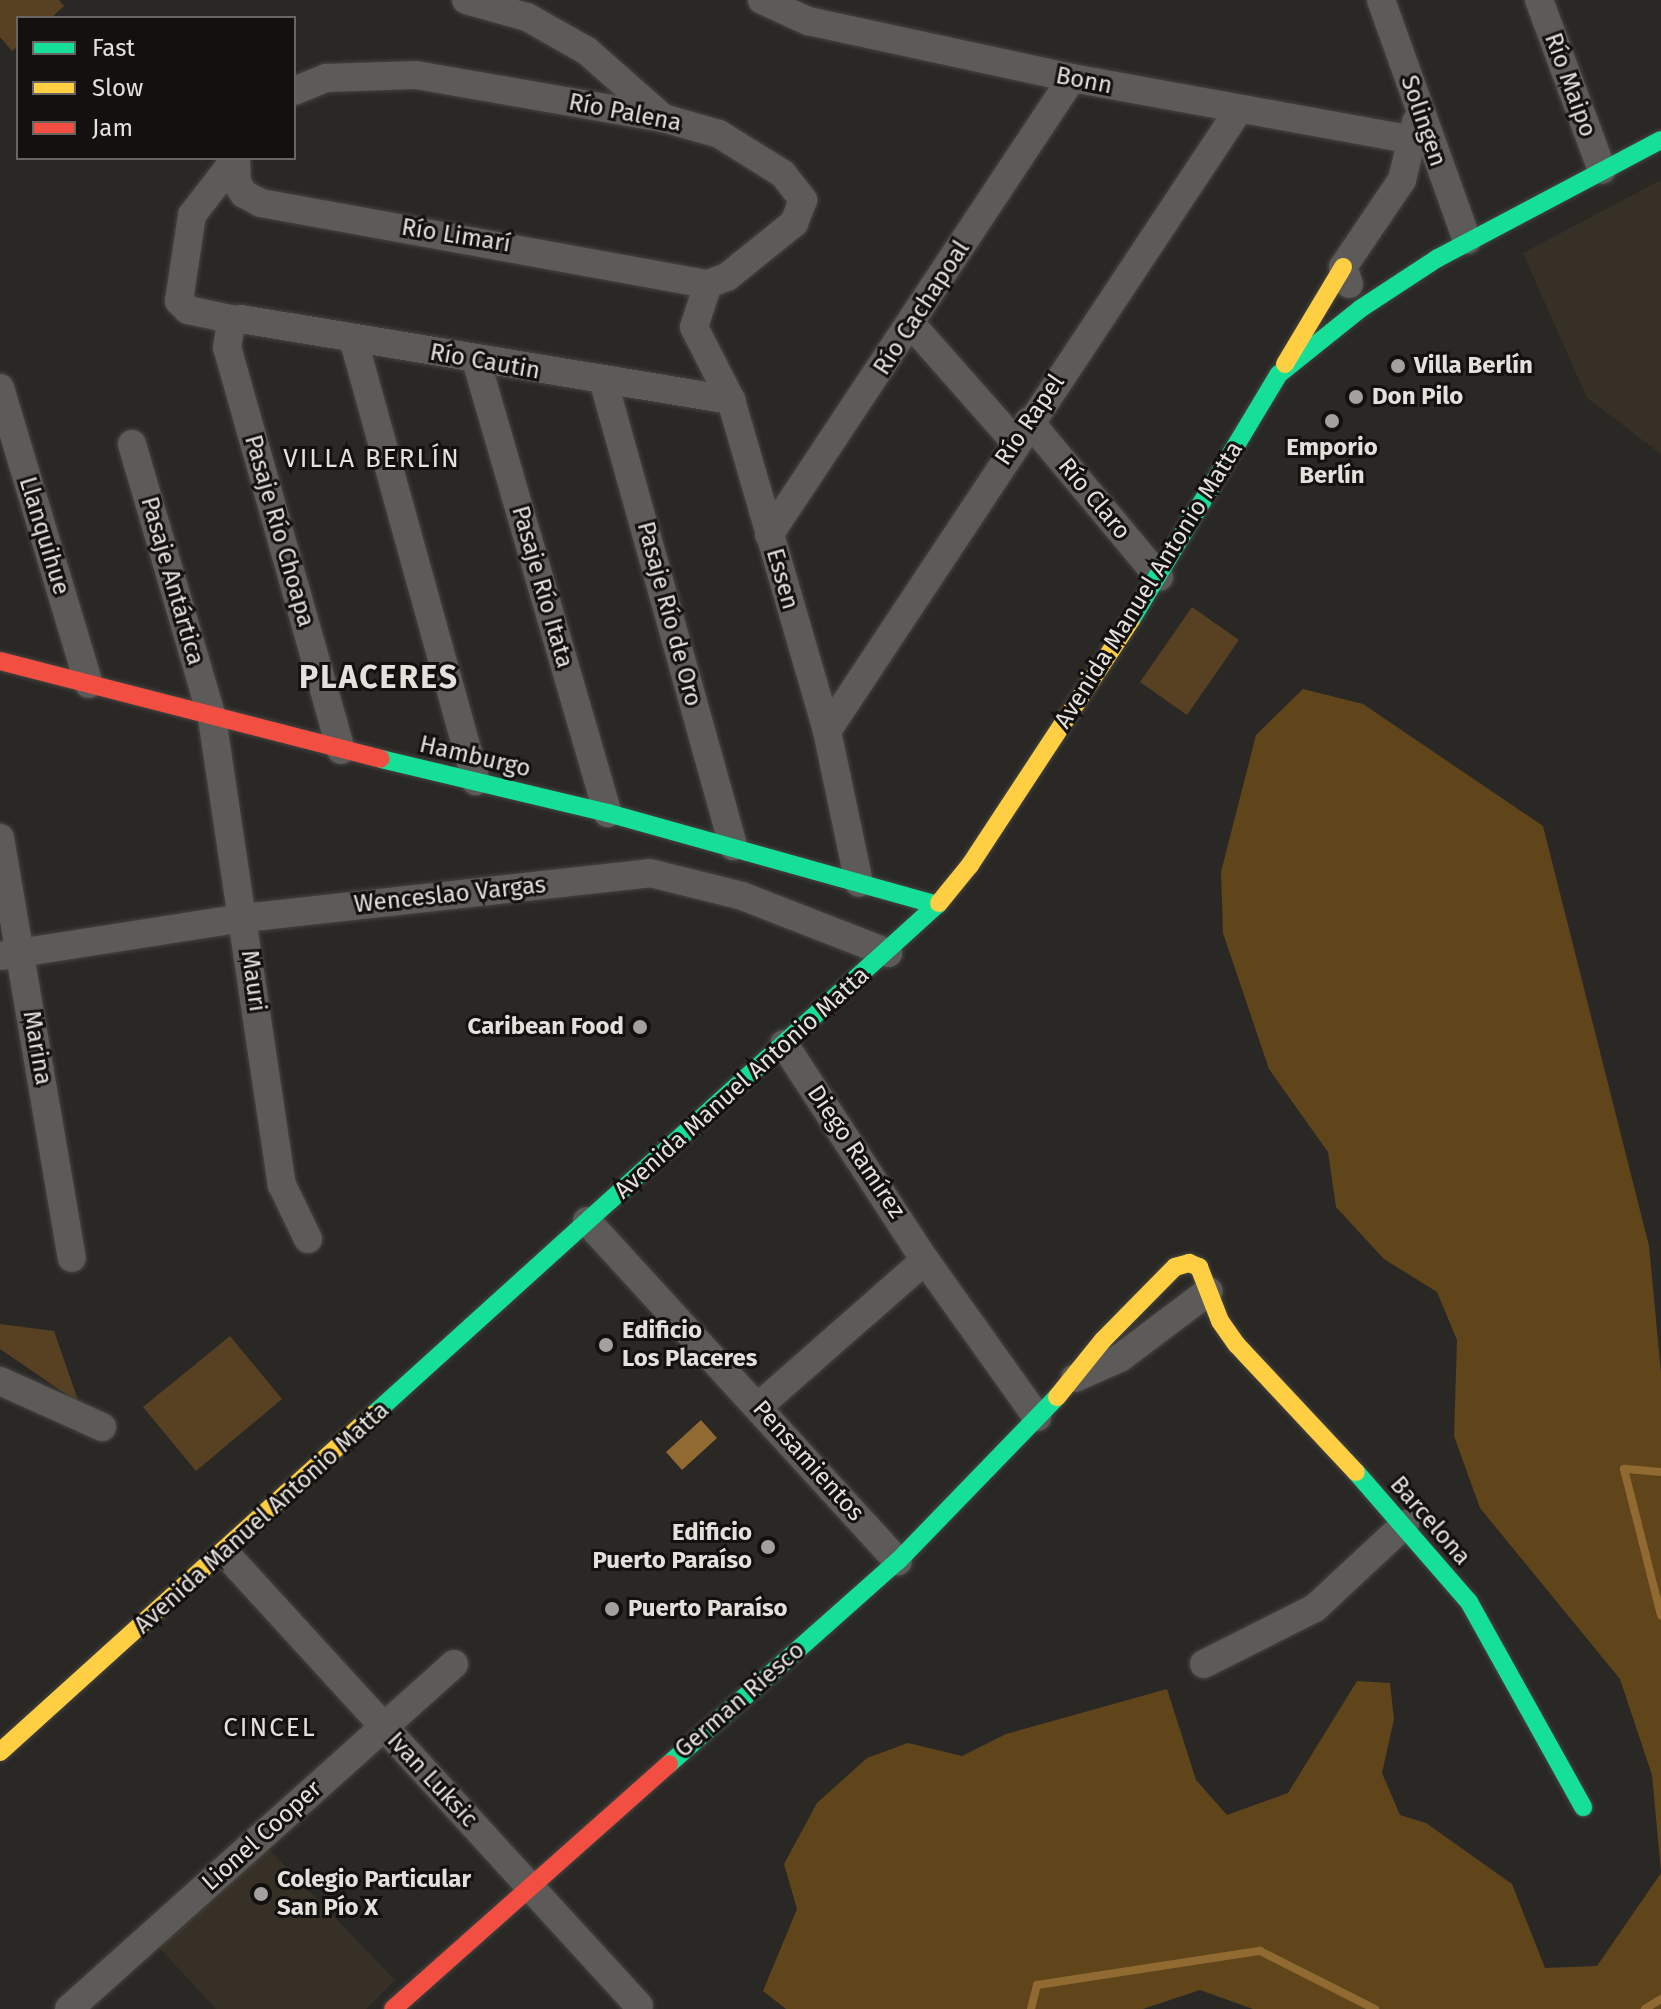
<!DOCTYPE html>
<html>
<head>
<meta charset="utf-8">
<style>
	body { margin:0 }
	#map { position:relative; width:1661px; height:2009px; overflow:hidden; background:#2a2825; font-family:"Fira Sans",sans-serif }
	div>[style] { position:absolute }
	.built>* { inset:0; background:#373026 }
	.green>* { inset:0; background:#574122 }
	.forest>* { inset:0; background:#60451b }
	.water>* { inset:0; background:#906a31 }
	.stream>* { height:8px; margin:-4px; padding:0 4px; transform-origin:4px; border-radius:4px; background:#906a31 }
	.roads { filter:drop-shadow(0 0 2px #444340) drop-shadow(0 0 2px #444340) }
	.street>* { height:28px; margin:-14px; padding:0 14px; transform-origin:14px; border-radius:14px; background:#5c5b59 }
	.fast>* { height:18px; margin:-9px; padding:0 9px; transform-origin:9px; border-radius:9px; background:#16e098 }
	.slow>* { height:18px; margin:-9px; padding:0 9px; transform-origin:9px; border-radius:9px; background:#ffcf43 }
	.jam>* { height:18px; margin:-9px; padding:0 9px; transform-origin:9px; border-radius:9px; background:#f24e42 }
	.dots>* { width:22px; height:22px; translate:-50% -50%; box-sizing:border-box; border:4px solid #13110f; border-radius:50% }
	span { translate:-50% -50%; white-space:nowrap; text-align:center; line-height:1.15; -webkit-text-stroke:6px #13110f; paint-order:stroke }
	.street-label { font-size:24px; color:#e4e1dd }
	.poi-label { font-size:24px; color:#e4e1dd; font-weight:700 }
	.left { translate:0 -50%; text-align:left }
	.right { translate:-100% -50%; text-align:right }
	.neighbourhood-label { font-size:26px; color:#e4e1dd; letter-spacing:2px }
	.district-label { font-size:32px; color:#e4e1dd; font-weight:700; letter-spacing:2px }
	.legend { position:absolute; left:16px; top:16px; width:280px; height:144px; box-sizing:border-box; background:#13110f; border:2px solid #676461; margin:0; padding:10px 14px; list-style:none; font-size:24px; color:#e4e1dd }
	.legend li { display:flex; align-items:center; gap:16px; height:40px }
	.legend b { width:40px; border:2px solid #676461 }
</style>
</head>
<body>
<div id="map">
	<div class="built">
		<i style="clip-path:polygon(1661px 180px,1661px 454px,1587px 398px,1523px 253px)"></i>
		<i style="clip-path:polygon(264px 1844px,395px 1980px,366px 2009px,216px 2009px,156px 1944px)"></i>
	</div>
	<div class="green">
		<i style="clip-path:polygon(0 0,59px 0,64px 6px,51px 18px,18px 18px,18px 46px,12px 51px,0 37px)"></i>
		<i style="clip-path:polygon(1192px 607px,1239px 640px,1187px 715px,1140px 682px)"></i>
		<i style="clip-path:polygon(0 1324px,54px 1331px,79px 1403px,0 1349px)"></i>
		<i style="clip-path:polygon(230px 1336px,282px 1399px,196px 1471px,143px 1407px)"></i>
	</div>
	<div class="forest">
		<i style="clip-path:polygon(1303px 689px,1363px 704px,1543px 826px,1649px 1246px,1661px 1373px,1661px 1871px,1652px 1775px,1620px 1679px,1480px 1508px,1454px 1436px,1457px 1340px,1437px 1292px,1384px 1259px,1336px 1207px,1328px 1152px,1269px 1069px,1223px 933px,1221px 872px,1256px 735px)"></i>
		<i style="clip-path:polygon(1357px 1681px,1390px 1683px,1394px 1719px,1382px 1773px,1400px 1815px,1426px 1823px,1512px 1884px,1545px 1968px,1597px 1966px,1661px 1873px,1661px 2009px,1253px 2009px,1200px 1990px,1143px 2009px,786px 2009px,763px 1991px,797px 1909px,784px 1864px,817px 1803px,867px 1758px,908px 1743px,962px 1756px,1006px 1734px,1167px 1689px,1196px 1780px,1227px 1815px,1288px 1793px)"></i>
	</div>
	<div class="water">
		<i style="clip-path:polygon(701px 1420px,717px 1438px,682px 1470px,666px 1452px)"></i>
	</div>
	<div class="stream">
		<i style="left:1661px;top:1472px;width:37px;rotate:-175deg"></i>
		<i style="left:1624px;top:1469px;width:151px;rotate:75.8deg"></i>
		<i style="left:1031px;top:2009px;width:25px;rotate:-76deg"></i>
		<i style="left:1037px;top:1985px;width:226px;rotate:-8.7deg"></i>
		<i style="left:1260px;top:1951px;width:129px;rotate:26.8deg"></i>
		<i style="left:1645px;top:2009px;width:19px;rotate:-32deg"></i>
	</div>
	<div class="roads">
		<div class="street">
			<i style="left:466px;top:0;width:63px;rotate:15.6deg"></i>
			<i style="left:527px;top:17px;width:69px;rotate:29.5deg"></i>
			<i style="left:587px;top:51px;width:101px;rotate:41.4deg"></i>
			<i style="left:762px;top:0;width:51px;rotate:24.5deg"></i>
			<i style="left:808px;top:21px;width:270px;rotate:12.2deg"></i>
			<i style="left:1072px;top:78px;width:365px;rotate:10.3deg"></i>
			<i style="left:1381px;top:0;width:255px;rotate:70.3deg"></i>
			<i style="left:1539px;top:0;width:181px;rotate:69.7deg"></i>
			<i style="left:294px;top:91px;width:35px;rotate:-22deg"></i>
			<i style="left:326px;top:78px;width:90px;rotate:-1.9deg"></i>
			<i style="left:416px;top:75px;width:251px;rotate:9.9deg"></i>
			<i style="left:663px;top:118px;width:58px;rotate:15.9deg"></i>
			<i style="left:719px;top:134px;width:75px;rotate:32deg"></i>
			<i style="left:783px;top:174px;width:33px;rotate:52deg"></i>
			<i style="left:803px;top:200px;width:25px;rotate:111deg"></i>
			<i style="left:794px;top:223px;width:86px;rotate:141.1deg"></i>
			<i style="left:727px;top:277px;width:20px;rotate:160deg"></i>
			<i style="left:236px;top:158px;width:25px;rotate:88deg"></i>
			<i style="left:237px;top:183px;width:13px;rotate:58deg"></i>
			<i style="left:244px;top:194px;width:19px;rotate:28deg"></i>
			<i style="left:261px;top:203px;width:454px;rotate:10.3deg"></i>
			<i style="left:708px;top:284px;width:45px;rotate:108deg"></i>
			<i style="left:694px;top:327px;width:82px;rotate:63.1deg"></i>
			<i style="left:731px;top:400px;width:345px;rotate:73.8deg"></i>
			<i style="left:827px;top:731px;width:155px;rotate:78.1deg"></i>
			<i style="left:1349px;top:284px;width:18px;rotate:-109deg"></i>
			<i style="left:1343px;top:267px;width:105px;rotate:-55.9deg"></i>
			<i style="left:1402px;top:180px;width:60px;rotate:-76.4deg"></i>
			<i style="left:235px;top:320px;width:48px;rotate:-168deg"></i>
			<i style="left:188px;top:310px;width:13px;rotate:-135deg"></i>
			<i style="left:179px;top:301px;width:87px;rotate:-81.4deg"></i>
			<i style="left:192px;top:215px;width:72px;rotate:-52.3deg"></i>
			<i style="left:912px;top:325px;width:156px;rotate:48.6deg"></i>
			<i style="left:353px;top:338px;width:460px;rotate:74.5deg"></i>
			<i style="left:476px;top:360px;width:472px;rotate:73.8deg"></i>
			<i style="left:604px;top:383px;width:481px;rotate:74.4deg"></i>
			<i style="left:0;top:388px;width:309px;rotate:73.3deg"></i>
			<i style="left:1029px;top:421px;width:203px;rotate:50.2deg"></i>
			<i style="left:132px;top:444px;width:285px;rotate:73.7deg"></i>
			<i style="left:212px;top:718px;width:472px;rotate:81.5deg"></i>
			<i style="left:282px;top:1185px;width:60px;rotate:64.3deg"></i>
			<i style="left:769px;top:535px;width:548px;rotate:-56.45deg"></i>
			<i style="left:827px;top:731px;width:744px;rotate:-56.46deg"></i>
			<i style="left:341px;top:750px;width:418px;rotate:-105.8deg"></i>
			<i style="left:227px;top:348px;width:24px;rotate:-81deg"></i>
			<i style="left:231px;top:324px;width:11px;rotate:-27deg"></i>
			<i style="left:241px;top:319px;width:497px;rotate:9.4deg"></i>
			<i style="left:0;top:838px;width:426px;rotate:80.3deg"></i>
			<i style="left:0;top:956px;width:247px;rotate:-8.9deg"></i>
			<i style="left:244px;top:918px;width:408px;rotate:-6.3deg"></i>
			<i style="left:650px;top:873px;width:95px;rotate:14deg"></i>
			<i style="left:742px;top:896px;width:157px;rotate:21.3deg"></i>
			<i style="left:784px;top:1044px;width:258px;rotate:56.9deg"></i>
			<i style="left:925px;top:1260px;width:193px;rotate:54.5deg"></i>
			<i style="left:587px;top:1221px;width:461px;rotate:47.6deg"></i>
			<i style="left:1075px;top:1378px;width:49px;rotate:-24deg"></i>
			<i style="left:1120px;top:1358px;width:111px;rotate:-37deg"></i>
			<i style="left:0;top:1381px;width:112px;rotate:24.3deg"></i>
			<i style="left:759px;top:1406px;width:221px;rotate:-41.3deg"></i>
			<i style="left:226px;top:1554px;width:612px;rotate:47.58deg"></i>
			<i style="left:1204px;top:1664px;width:124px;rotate:-26.8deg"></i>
			<i style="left:1315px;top:1608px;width:123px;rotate:-43deg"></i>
			<i style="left:69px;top:2009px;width:517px;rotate:-41.86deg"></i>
		</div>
		<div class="fast">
			<i style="left:1131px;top:620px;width:287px;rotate:-59deg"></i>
			<i style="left:1279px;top:374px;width:104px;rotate:-38.7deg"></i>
			<i style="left:1360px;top:309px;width:93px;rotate:-33.2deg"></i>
			<i style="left:1438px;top:258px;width:252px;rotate:-27.9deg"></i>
			<i style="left:381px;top:759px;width:233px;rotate:13.4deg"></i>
			<i style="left:608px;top:813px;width:342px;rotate:15.6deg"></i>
			<i style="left:373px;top:1415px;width:763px;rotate:-42.13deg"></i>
			<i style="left:1356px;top:1472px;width:172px;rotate:49deg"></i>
			<i style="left:1469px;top:1602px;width:235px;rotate:60.9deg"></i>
			<i style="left:669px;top:1764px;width:306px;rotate:-41.6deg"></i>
			<i style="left:898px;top:1561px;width:228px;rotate:-45.9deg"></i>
		</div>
		<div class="slow">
			<i style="left:1285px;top:364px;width:113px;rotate:-59.1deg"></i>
			<i style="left:939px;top:903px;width:49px;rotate:-50.8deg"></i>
			<i style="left:970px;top:865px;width:293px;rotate:-56.7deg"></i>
			<i style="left:1057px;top:1397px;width:73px;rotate:-51.1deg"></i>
			<i style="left:1103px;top:1340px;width:103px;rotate:-45.4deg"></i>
			<i style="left:1175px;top:1267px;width:15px;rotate:-16deg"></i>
			<i style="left:1189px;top:1263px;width:11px;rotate:22deg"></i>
			<i style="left:1199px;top:1267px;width:58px;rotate:68.7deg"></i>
			<i style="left:1220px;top:1321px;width:29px;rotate:55deg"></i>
			<i style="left:1237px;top:1345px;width:174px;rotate:46.9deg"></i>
			<i style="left:0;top:1752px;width:503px;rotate:-42.1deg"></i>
		</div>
		<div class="jam">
			<i style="left:0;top:661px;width:393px;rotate:14.4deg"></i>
			<i style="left:393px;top:2009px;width:369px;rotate:-41.6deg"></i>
		</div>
	</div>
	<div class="dots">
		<i style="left:1398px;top:366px;background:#a3a09d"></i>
		<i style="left:1356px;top:397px;background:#a3a09d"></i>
		<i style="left:1332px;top:421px;background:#a3a09d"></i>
		<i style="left:640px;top:1027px;background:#a3a09d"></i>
		<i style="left:606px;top:1345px;background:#a3a09d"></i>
		<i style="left:768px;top:1547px;background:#a3a09d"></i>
		<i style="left:612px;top:1609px;background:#a3a09d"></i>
		<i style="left:261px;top:1894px;background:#a3a09d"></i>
	</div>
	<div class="street-label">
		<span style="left:1084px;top:81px;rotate:11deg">Bonn</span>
		<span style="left:1570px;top:85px;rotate:70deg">Río Maipo</span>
		<span style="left:625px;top:113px;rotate:11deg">Río Palena</span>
		<span style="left:1423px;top:121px;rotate:71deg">Solingen</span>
		<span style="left:456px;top:236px;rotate:9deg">Río Limarí</span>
		<span style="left:922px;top:308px;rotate:-57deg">Río Cachapoal</span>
		<span style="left:485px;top:362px;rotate:10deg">Río Cautin</span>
		<span style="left:1030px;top:420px;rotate:-56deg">Río Rapel</span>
		<span style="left:1094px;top:499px;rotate:50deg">Río Claro</span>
		<span style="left:279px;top:531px;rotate:74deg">Pasaje Río Choapa</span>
		<span style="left:44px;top:536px;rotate:73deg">Llanquihue</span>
		<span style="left:782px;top:579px;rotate:74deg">Essen</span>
		<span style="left:172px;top:581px;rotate:74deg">Pasaje Antártica</span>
		<span style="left:1149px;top:585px;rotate:-58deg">Avenida Manuel Antonio Matta</span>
		<span style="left:542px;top:587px;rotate:74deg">Pasaje Río Itata</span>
		<span style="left:669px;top:614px;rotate:75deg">Pasaje Río de Oro</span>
		<span style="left:475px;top:757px;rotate:13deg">Hamburgo</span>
		<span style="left:450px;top:895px;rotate:-6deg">Wenceslao Vargas</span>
		<span style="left:253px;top:981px;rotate:82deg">Mauri</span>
		<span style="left:37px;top:1048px;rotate:80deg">Marina</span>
		<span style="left:742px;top:1083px;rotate:-42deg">Avenida Manuel Antonio Matta</span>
		<span style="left:856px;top:1152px;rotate:56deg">Diego Ramírez</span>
		<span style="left:808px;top:1461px;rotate:48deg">Pensamientos</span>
		<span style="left:262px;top:1518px;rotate:-42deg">Avenida Manuel Antonio Matta</span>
		<span style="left:1430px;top:1521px;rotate:49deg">Barcelona</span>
		<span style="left:740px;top:1700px;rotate:-41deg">German Riesco</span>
		<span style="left:432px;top:1780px;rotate:47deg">Ivan Luksic</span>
		<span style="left:262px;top:1836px;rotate:-42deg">Lionel Cooper</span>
	</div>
	<div class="poi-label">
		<span class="left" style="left:1414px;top:366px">Villa Berlín</span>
		<span class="left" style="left:1372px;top:397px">Don Pilo</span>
		<span style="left:1332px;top:462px">Emporio<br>Berlín</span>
		<span class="right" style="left:624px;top:1027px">Caribean Food</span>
		<span class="left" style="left:622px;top:1345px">Edificio<br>Los Placeres</span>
		<span class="right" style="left:752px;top:1547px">Edificio<br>Puerto Paraíso</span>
		<span class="left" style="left:628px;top:1609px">Puerto Paraíso</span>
		<span class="left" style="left:277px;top:1894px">Colegio Particular<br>San Pío X</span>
	</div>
	<div class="neighbourhood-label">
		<span style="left:372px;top:459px">VILLA BERLÍN</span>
		<span style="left:270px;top:1728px">CINCEL</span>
	</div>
	<div class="district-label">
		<span style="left:379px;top:677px">PLACERES</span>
	</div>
	<ul class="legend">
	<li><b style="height:10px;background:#16e098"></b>Fast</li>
	<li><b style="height:10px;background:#ffcf43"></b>Slow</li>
	<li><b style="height:10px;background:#f24e42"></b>Jam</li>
	</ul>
</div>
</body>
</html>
